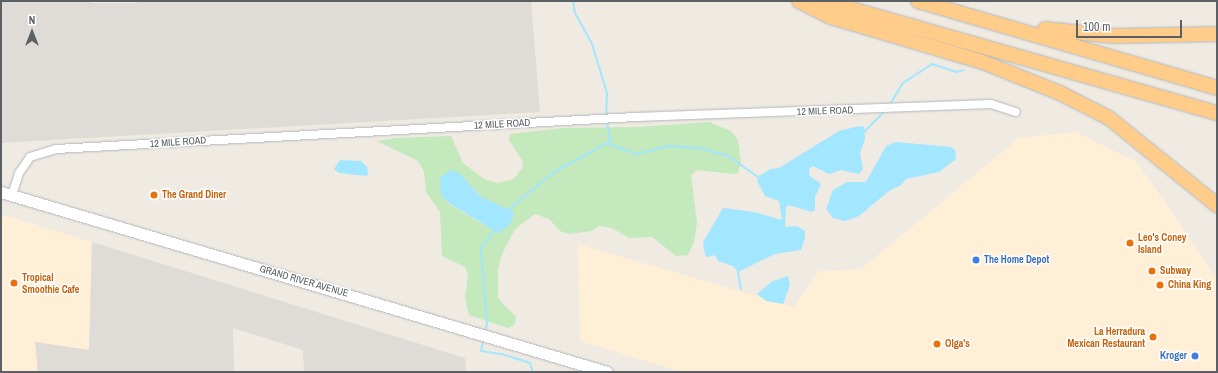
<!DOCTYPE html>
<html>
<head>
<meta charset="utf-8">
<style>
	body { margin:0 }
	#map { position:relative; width:1218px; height:373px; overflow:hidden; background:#efeae2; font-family:"Archivo Narrow",sans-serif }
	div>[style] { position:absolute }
	.commercial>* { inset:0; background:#ffefd7 }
	.industrial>* { inset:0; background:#dfdcd7 }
	.green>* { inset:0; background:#c4e9bc }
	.water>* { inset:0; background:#a2e6ff }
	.stream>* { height:2px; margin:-1px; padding:0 1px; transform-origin:1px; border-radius:1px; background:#a2e6ff }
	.roads { filter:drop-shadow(0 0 1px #b3b7bb) drop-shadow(0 0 1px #b3b7bb) }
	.street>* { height:8px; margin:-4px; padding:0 4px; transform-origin:4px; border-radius:4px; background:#fff }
	.secondary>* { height:11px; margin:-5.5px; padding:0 5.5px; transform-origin:5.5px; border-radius:5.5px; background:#fff }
	.highway>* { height:14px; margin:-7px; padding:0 7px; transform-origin:7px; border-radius:7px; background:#ffcc89 }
	.dots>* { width:11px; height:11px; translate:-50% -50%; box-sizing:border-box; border:2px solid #fff; border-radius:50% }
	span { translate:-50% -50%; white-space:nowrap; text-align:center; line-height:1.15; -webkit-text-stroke:3px #fff; paint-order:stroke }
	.street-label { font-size:10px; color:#5a6064 }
	.food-label { font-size:10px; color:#c56008; font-weight:700 }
	.left { translate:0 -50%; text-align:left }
	.right { translate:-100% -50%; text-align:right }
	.shop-label { font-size:10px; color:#366cbe; font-weight:700 }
	.frame { position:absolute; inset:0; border:2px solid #5a6064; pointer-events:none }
	.north { position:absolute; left:12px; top:12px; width:40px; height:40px; -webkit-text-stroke:3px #fff; paint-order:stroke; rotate:0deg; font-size:11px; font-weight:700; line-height:16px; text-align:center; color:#5a6064 }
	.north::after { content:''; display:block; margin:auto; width:14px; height:18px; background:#5a6064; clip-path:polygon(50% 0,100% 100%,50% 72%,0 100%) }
	.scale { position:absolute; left:1076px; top:20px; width:106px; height:18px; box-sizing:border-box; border:2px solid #5a6064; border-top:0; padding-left:5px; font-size:12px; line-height:14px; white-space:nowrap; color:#5a6064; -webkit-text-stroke:3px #fff; paint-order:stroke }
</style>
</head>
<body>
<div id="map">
	<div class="commercial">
		<i style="clip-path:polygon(1075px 132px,1137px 162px,1217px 278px,1217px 372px,683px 372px,580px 341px,578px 244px,794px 307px,819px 271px,861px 269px,1019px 138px)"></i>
		<i style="clip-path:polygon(1px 214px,92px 242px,89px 351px,36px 342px,38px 372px,1px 372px)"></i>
	</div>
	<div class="industrial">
		<i style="clip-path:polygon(1px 1px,90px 1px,91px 3px,137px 3px,137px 1px,531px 1px,540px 112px,1px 143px)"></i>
		<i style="clip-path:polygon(92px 242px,465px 358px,466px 372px,304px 372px,303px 350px,233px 328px,234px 372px,38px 372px,35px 342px,89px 350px)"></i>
	</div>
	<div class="green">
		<i style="clip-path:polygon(evenodd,709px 122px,731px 131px,738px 140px,741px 162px,738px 173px,733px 174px,697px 170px,691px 175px,697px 223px,694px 242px,688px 255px,676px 256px,652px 237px,629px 238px,612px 228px,599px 226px,592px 231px,569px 234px,560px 231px,549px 219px,535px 214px,515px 229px,502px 254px,498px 269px,498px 298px,516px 317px,515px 324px,508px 328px,469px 315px,465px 298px,468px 275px,465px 267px,442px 256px,440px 212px,426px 192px,424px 172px,418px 161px,377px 141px,397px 138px,451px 136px,463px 163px,484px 179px,498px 183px,514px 179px,522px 168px,523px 162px,509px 140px,510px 134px,563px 128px,638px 127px,709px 122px,459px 173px,481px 197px,499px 207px,504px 207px,484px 225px,448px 203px,459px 173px)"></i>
	</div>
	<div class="water">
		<i style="clip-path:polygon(859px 126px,864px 127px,865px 139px,860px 153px,863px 169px,859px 174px,841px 170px,829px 174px,813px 166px,809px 169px,810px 176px,821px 184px,815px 197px,815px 210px,812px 212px,788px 205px,786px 207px,785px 227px,797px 226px,805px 231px,805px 238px,801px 250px,775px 254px,738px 272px,733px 266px,718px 261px,715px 255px,708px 257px,705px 255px,703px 242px,723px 208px,754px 212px,782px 220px,779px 201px,765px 196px,757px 181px,759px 176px,771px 169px,779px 168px,839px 131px)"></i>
		<i style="clip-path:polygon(896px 142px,951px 147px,955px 150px,956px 159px,939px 172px,906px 179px,901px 185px,889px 191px,859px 216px,845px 221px,833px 218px,826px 209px,833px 190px,847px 182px,866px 182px,886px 146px)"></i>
		<i style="clip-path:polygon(340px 160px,361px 161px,367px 167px,368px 174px,367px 176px,339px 173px,334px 169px)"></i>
		<i style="clip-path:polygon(451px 170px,459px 173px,481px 197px,514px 212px,512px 221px,506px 228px,498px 233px,449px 203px,441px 195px,440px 178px)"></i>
		<i style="clip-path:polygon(788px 276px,790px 285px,783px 304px,766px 301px,757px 294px,773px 281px)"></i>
	</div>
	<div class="stream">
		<i style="left:573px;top:1px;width:12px;rotate:81deg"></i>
		<i style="left:575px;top:13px;width:35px;rotate:61deg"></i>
		<i style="left:592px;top:44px;width:51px;rotate:73deg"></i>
		<i style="left:607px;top:93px;width:24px;rotate:92deg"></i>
		<i style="left:984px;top:2px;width:1px;rotate:-45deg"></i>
		<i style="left:889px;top:106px;width:27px;rotate:-59deg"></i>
		<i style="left:903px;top:83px;width:35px;rotate:-33deg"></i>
		<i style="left:932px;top:64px;width:26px;rotate:18deg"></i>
		<i style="left:957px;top:72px;width:7px;rotate:-16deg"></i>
		<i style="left:607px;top:121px;width:21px;rotate:82deg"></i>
		<i style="left:863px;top:133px;width:33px;rotate:-45deg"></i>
		<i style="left:507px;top:211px;width:61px;rotate:-39.7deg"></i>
		<i style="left:554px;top:172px;width:60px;rotate:-28.7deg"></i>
		<i style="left:607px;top:143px;width:31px;rotate:21deg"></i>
		<i style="left:636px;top:154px;width:32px;rotate:-14deg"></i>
		<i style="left:667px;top:146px;width:32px;rotate:4deg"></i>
		<i style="left:699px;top:148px;width:30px;rotate:15deg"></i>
		<i style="left:728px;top:156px;width:37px;rotate:35deg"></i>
		<i style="left:738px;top:272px;width:17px;rotate:80deg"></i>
		<i style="left:485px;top:332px;width:8px;rotate:-76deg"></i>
		<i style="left:487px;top:324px;width:76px;rotate:-94.5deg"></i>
		<i style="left:481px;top:248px;width:24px;rotate:-54deg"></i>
		<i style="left:484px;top:338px;width:13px;rotate:103deg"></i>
		<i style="left:481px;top:351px;width:20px;rotate:9deg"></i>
		<i style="left:501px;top:354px;width:30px;rotate:17deg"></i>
		<i style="left:530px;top:363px;width:9px;rotate:72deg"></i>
	</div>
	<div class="roads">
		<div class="street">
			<i style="left:12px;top:195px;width:23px;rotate:-72deg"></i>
			<i style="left:19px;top:173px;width:19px;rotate:-55deg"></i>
			<i style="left:30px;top:157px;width:27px;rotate:-17deg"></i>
			<i style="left:56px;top:149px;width:581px;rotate:-3.16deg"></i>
			<i style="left:636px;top:117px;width:355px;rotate:-2.1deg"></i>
			<i style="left:991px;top:104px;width:26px;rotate:18deg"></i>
		</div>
		<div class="secondary">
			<i style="left:1px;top:192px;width:632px;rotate:16.54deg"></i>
		</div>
		<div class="highway">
			<i style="left:799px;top:1px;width:36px;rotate:27deg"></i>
			<i style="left:831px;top:17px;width:155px;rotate:16.5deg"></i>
			<i style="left:980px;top:61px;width:86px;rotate:21.8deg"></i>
			<i style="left:1060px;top:93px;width:55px;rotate:27deg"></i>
			<i style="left:1109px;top:118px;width:139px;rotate:38.9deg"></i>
			<i style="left:823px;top:1px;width:410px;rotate:15.9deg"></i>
			<i style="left:918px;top:1px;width:311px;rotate:16.2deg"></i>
			<i style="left:1045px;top:29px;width:69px;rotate:5.8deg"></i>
			<i style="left:1114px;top:36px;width:103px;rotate:-1.1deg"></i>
		</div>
	</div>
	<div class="dots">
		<i style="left:154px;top:195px;background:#e8710a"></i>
		<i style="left:1130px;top:243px;background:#e8710a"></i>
		<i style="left:976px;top:260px;background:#3f7fe0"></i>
		<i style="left:1152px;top:271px;background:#e8710a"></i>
		<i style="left:14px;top:283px;background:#e8710a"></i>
		<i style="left:1160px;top:285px;background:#e8710a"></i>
		<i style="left:1153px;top:337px;background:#e8710a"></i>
		<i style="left:937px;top:344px;background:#e8710a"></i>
		<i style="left:1195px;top:356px;background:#3f7fe0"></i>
	</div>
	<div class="street-label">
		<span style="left:825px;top:111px;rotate:-2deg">12 MILE ROAD</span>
		<span style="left:502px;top:124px;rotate:-3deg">12 MILE ROAD</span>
		<span style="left:178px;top:142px;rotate:-4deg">12 MILE ROAD</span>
		<span style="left:304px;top:281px;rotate:16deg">GRAND RIVER AVENUE</span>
	</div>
	<div class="food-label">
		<span class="left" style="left:162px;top:195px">The Grand Diner</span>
		<span class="left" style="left:1138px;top:243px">Leo's Coney<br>Island</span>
		<span class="left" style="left:1160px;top:271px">Subway</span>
		<span class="left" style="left:22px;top:283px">Tropical<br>Smoothie Cafe</span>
		<span class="left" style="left:1168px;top:285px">China King</span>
		<span class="right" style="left:1145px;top:337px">La Herradura<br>Mexican Restaurant</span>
		<span class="left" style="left:945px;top:344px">Olga's</span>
	</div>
	<div class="shop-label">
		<span class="left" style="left:984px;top:260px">The Home Depot</span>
		<span class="right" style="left:1187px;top:356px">Kroger</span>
	</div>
	<div class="frame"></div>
	<div class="north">N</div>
	<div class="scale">100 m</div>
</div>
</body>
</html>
